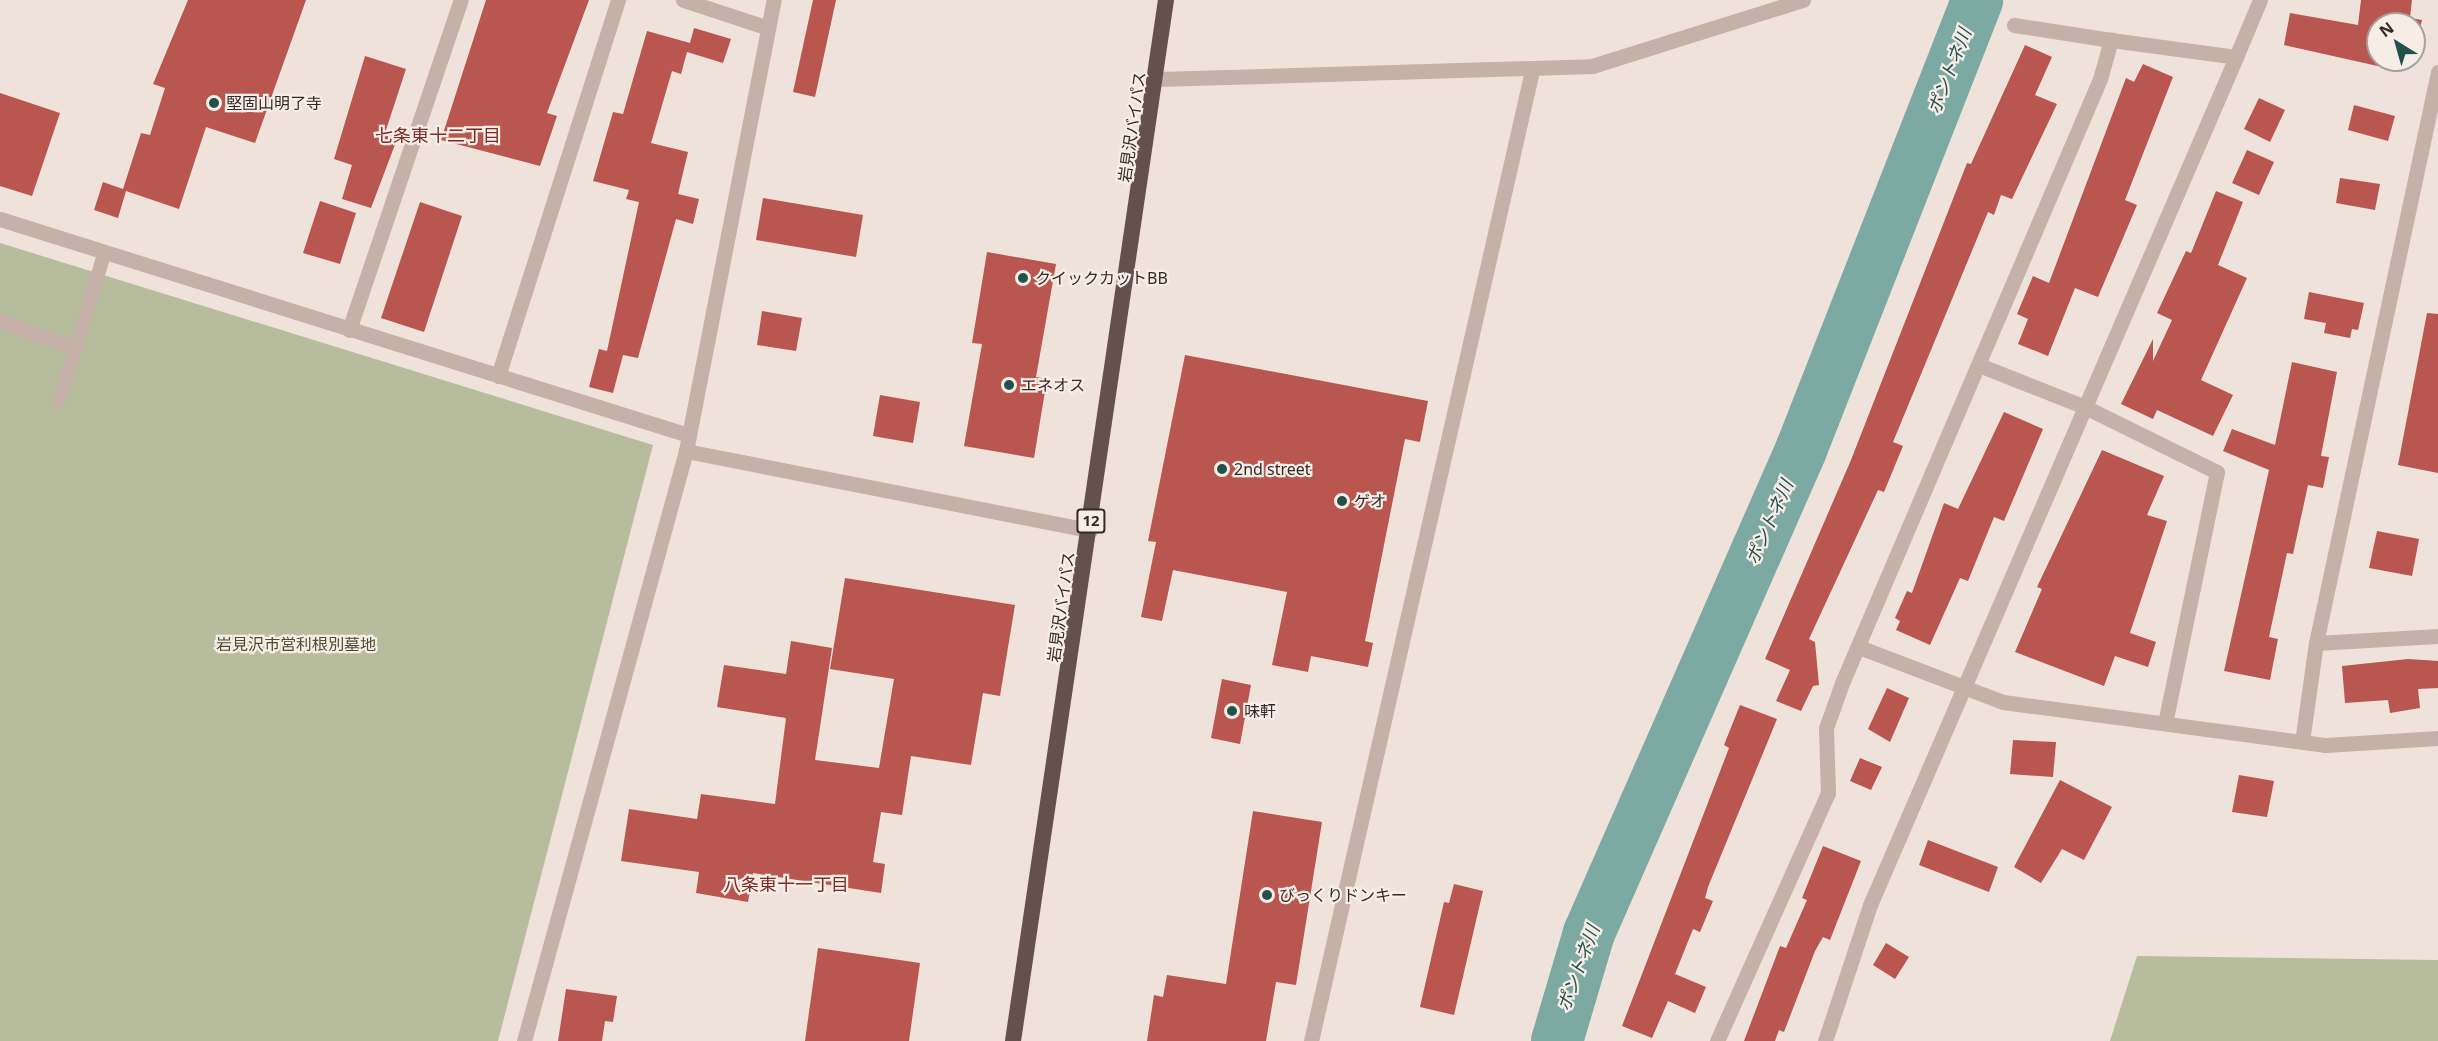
<!DOCTYPE html>
<html>
<head>
<meta charset="utf-8">
<style>
	body { margin:0 }
	#map { position:relative; width:2438px; height:1041px; overflow:hidden; background:#efe2db; font-family:"Noto Sans","Noto Sans JP",sans-serif }
	div>[style] { position:absolute }
	.green>* { inset:0; background:#b7bc9d }
	.river>* { height:52px; margin:-26px; padding:0 26px; transform-origin:26px; border-radius:26px; background:#7da9a3 }
	.building>* { inset:0; background:#b9564f }
	.service>* { height:14px; margin:-7px; padding:0 7px; transform-origin:7px; border-radius:7px; background:#c5b1a8 }
	.minor>* { height:15px; margin:-7.5px; padding:0 7.5px; transform-origin:7.5px; border-radius:7.5px; background:#c5b1a8 }
	.tertiary>* { height:15px; margin:-7.5px; padding:0 7.5px; transform-origin:7.5px; border-radius:7.5px; background:#c5b1a8 }
	.trunk>* { height:16px; margin:-8px; padding:0 8px; transform-origin:8px; border-radius:8px; background:#64504d }
	.dots>* { width:16px; height:16px; translate:-50% -50%; box-sizing:border-box; border:3px solid #f7ede7; border-radius:50% }
	span { translate:-50% -50%; white-space:nowrap; text-align:center; line-height:1.15; -webkit-text-stroke:4.5px #f7ede7; paint-order:stroke }
	.shield-label span { padding:2px 4px; background:#f7ede7; border:2px solid; border-radius:4px; -webkit-text-stroke-width:0 }
	.shield-label { font-size:15px; color:#332928; font-weight:700 }
	.poi-label { font-size:16px; color:#332928 }
	.left { translate:0 -50%; text-align:left }
	.street-label { font-size:16px; color:#332928 }
	.park-label { font-size:16px; color:#494f2e }
	.water-label { font-size:18px; color:#22504b; font-style:italic }
	.neighbourhood-label { font-size:18px; color:#7a2e29 }
	.north { position:absolute; left:2366px; top:12px; width:60px; height:60px; box-sizing:border-box; background:#f7ede7; border:2px solid #a99f9b; border-radius:50%; rotate:323deg; font-size:16px; font-weight:700; line-height:24px; text-align:center; color:#332928 }
	.north::after { content:''; display:block; margin:auto; width:21px; height:27px; background:#22504b; clip-path:polygon(50% 0,100% 100%,50% 72%,0 100%) }
</style>
</head>
<body>
<div id="map">
	<div class="green">
		<i style="clip-path:polygon(0 243px,653px 445px,498px 1041px,0 1041px)"></i>
		<i style="clip-path:polygon(2137px 956px,2438px 960px,2438px 1041px,2110px 1041px)"></i>
	</div>
	<div class="river">
		<i style="left:1557px;top:1041px;width:113px;rotate:-73.5deg"></i>
		<i style="left:1589px;top:933px;width:527px;rotate:-66.3deg"></i>
		<i style="left:1801px;top:450px;width:483px;rotate:-68.6deg"></i>
	</div>
	<div class="building">
		<i style="clip-path:polygon(188px 0,306px 0,255px 143px,206px 127px,179px 209px,126px 191px,118px 218px,94px 210px,103px 182px,123px 189px,141px 133px,150px 135px,165px 88px,153px 84px)"></i>
		<i style="clip-path:polygon(486px 0,589px 0,547px 113px,557px 116px,540px 166px,441px 140px)"></i>
		<i style="clip-path:polygon(813px 0,836px 0,815px 97px,793px 92px)"></i>
		<i style="clip-path:polygon(2361px 0,2412px 0,2410px 18px,2422px 20px,2416px 44px,2414px 24px,2378px 24px,2382px 67px,2284px 45px,2290px 13px,2358px 25px)"></i>
		<i style="clip-path:polygon(694px 28px,731px 39px,723px 63px,687px 52px,681px 74px,672px 71px,651px 143px,688px 152px,678px 194px,699px 199px,693px 224px,676px 219px,638px 358px,623px 355px,613px 393px,589px 387px,599px 349px,607px 351px,639px 202px,626px 199px,629px 190px,593px 181px,613px 112px,623px 114px,647px 31px,690px 43px)"></i>
		<i style="clip-path:polygon(2025px 45px,2052px 57px,2035px 95px,2057px 104px,2012px 199px,2001px 195px,1994px 215px,1988px 212px,1893px 442px,1903px 446px,1884px 492px,1878px 490px,1809px 639px,1815px 642px,1819px 685px,1813px 686px,1801px 711px,1776px 701px,1790px 670px,1765px 659px,1851px 460px,1967px 163px,1971px 164px)"></i>
		<i style="clip-path:polygon(365px 56px,406px 69px,386px 130px,399px 134px,371px 208px,342px 199px,352px 165px,334px 159px)"></i>
		<i style="clip-path:polygon(2143px 64px,2173px 77px,2125px 200px,2137px 205px,2098px 297px,2075px 288px,2048px 356px,2018px 344px,2028px 319px,2017px 314px,2033px 276px,2049px 283px,2126px 78px,2134px 82px)"></i>
		<i style="clip-path:polygon(0 93px,60px 113px,32px 196px,0 186px)"></i>
		<i style="clip-path:polygon(2259px 98px,2285px 110px,2270px 142px,2244px 129px)"></i>
		<i style="clip-path:polygon(2354px 105px,2395px 116px,2388px 141px,2348px 130px)"></i>
		<i style="clip-path:polygon(2247px 150px,2274px 162px,2259px 195px,2232px 183px)"></i>
		<i style="clip-path:polygon(2340px 178px,2380px 184px,2375px 210px,2336px 203px)"></i>
		<i style="clip-path:polygon(2216px 191px,2243px 202px,2218px 265px,2247px 278px,2201px 380px,2233px 395px,2213px 436px,2157px 410px,2153px 419px,2121px 404px,2153px 339px,2153px 361px,2172px 320px,2157px 313px,2186px 251px,2191px 253px)"></i>
		<i style="clip-path:polygon(763px 198px,863px 215px,856px 257px,756px 240px)"></i>
		<i style="clip-path:polygon(320px 201px,356px 213px,340px 264px,303px 253px)"></i>
		<i style="clip-path:polygon(420px 202px,462px 216px,424px 332px,381px 318px)"></i>
		<i style="clip-path:polygon(987px 252px,1056px 264px,1036px 377px,1047px 379px,1034px 458px,964px 446px,982px 344px,972px 343px)"></i>
		<i style="clip-path:polygon(2309px 292px,2364px 303px,2358px 330px,2352px 329px,2350px 338px,2324px 333px,2326px 323px,2304px 319px)"></i>
		<i style="clip-path:polygon(762px 311px,802px 318px,796px 351px,757px 345px)"></i>
		<i style="clip-path:polygon(2427px 313px,2438px 314px,2438px 473px,2398px 465px)"></i>
		<i style="clip-path:polygon(1185px 355px,1428px 401px,1420px 442px,1405px 439px,1365px 641px,1373px 643px,1368px 667px,1311px 656px,1308px 672px,1272px 665px,1287px 592px,1173px 570px,1162px 621px,1141px 617px,1156px 542px,1148px 541px)"></i>
		<i style="clip-path:polygon(2292px 362px,2337px 372px,2321px 456px,2329px 457px,2323px 488px,2308px 485px,2293px 554px,2287px 553px,2269px 637px,2278px 639px,2270px 680px,2224px 671px,2269px 470px,2223px 451px,2232px 429px,2275px 445px)"></i>
		<i style="clip-path:polygon(880px 395px,920px 402px,913px 443px,873px 436px)"></i>
		<i style="clip-path:polygon(2004px 412px,2043px 429px,2004px 521px,1994px 517px,1968px 581px,1960px 578px,1930px 645px,1896px 630px,1900px 621px,1895px 618px,1907px 591px,1912px 593px,1944px 503px,1958px 509px)"></i>
		<i style="clip-path:polygon(2102px 450px,2164px 476px,2147px 515px,2167px 521px,2130px 633px,2156px 642px,2148px 667px,2115px 656px,2104px 686px,2015px 652px,2042px 589px,2037px 587px)"></i>
		<i style="clip-path:polygon(2377px 531px,2419px 539px,2412px 576px,2369px 568px)"></i>
		<i style="clip-path:polygon(845px 578px,1015px 605px,1000px 696px,983px 693px,971px 765px,911px 756px,902px 815px,881px 812px,873px 862px,885px 864px,881px 893px,753px 873px,748px 902px,696px 893px,699px 872px,621px 861px,629px 809px,697px 819px,701px 794px,775px 804px,786px 718px,717px 707px,724px 665px,786px 674px,791px 641px,832px 648px,815px 760px,879px 768px,894px 679px,830px 669px)"></i>
		<i style="clip-path:polygon(2408px 659px,2438px 661px,2438px 688px,2418px 689px,2420px 708px,2390px 713px,2388px 700px,2345px 703px,2342px 666px)"></i>
		<i style="clip-path:polygon(1222px 679px,1251px 685px,1240px 744px,1211px 738px)"></i>
		<i style="clip-path:polygon(1887px 688px,1909px 698px,1890px 742px,1868px 729px)"></i>
		<i style="clip-path:polygon(1740px 705px,1777px 719px,1708px 887px,1705px 898px,1713px 901px,1700px 932px,1693px 929px,1675px 974px,1706px 987px,1695px 1013px,1668px 1001px,1652px 1038px,1622px 1026px,1729px 748px,1724px 745px)"></i>
		<i style="clip-path:polygon(2013px 740px,2056px 742px,2053px 777px,2010px 774px)"></i>
		<i style="clip-path:polygon(1860px 758px,1882px 767px,1871px 790px,1850px 781px)"></i>
		<i style="clip-path:polygon(2239px 775px,2274px 781px,2267px 817px,2232px 812px)"></i>
		<i style="clip-path:polygon(2060px 780px,2112px 807px,2084px 860px,2062px 849px,2041px 883px,2014px 867px)"></i>
		<i style="clip-path:polygon(1253px 811px,1322px 822px,1296px 985px,1276px 982px,1266px 1041px,1147px 1041px,1154px 995px,1163px 997px,1167px 975px,1226px 984px)"></i>
		<i style="clip-path:polygon(1928px 840px,1998px 867px,1989px 892px,1919px 865px)"></i>
		<i style="clip-path:polygon(1823px 846px,1861px 861px,1830px 940px,1823px 937px,1815px 951px,1784px 1032px,1779px 1030px,1775px 1041px,1744px 1041px,1780px 946px,1786px 948px,1807px 900px,1802px 898px)"></i>
		<i style="clip-path:polygon(1454px 884px,1483px 891px,1454px 1015px,1420px 1007px,1444px 902px,1449px 903px)"></i>
		<i style="clip-path:polygon(1886px 943px,1909px 957px,1895px 979px,1873px 965px)"></i>
		<i style="clip-path:polygon(818px 948px,920px 963px,909px 1041px,805px 1041px)"></i>
		<i style="clip-path:polygon(566px 989px,617px 996px,613px 1022px,605px 1021px,602px 1041px,558px 1041px)"></i>
	</div>
	<div class="service">
		<i style="left:0;top:321px;width:81px;rotate:20.2deg"></i>
		<i style="left:59px;top:402px;width:154px;rotate:-73deg"></i>
	</div>
	<div class="minor">
		<i style="left:683px;top:0;width:89px;rotate:18.2deg"></i>
		<i style="left:2014px;top:25px;width:98px;rotate:8.8deg"></i>
		<i style="left:0;top:219px;width:721px;rotate:17.43deg"></i>
		<i style="left:349px;top:330px;width:348px;rotate:-71.3deg"></i>
		<i style="left:1979px;top:365px;width:114px;rotate:21.6deg"></i>
		<i style="left:2085px;top:407px;width:147px;rotate:26.2deg"></i>
		<i style="left:2217px;top:472px;width:256px;rotate:101.7deg"></i>
		<i style="left:498px;top:376px;width:395px;rotate:-72.3deg"></i>
		<i style="left:686px;top:451px;width:412px;rotate:11.1deg"></i>
		<i style="left:2316px;top:643px;width:122px;rotate:-3.3deg"></i>
		<i style="left:1859px;top:647px;width:154px;rotate:20.9deg"></i>
		<i style="left:2003px;top:702px;width:326px;rotate:7.6deg"></i>
		<i style="left:2326px;top:745px;width:112px;rotate:-3.6deg"></i>
		<i style="left:2302px;top:742px;width:100px;rotate:-82deg"></i>
		<i style="left:2316px;top:643px;width:584px;rotate:-77.94deg"></i>
		<i style="left:524px;top:1041px;width:612px;rotate:-74.65deg"></i>
		<i style="left:686px;top:451px;width:460px;rotate:-79deg"></i>
		<i style="left:1311px;top:1041px;width:995px;rotate:-77.17deg"></i>
		<i style="left:1717px;top:1041px;width:272px;rotate:-65.9deg"></i>
		<i style="left:1828px;top:793px;width:65px;rotate:-91.8deg"></i>
		<i style="left:1826px;top:728px;width:48px;rotate:-70.4deg"></i>
		<i style="left:1842px;top:683px;width:657px;rotate:-66.87deg"></i>
		<i style="left:2100px;top:79px;width:41px;rotate:-74.2deg"></i>
		<i style="left:2111px;top:40px;width:126px;rotate:7.7deg"></i>
		<i style="left:2236px;top:57px;width:62px;rotate:-67.2deg"></i>
		<i style="left:1825px;top:1041px;width:143px;rotate:-71.7deg"></i>
		<i style="left:1870px;top:905px;width:924px;rotate:-66.65deg"></i>
	</div>
	<div class="tertiary">
		<i style="left:1158px;top:79px;width:434px;rotate:-1.7deg"></i>
		<i style="left:1592px;top:66px;width:221px;rotate:-17.4deg"></i>
	</div>
	<div class="trunk">
		<i style="left:1013px;top:1041px;width:1052px;rotate:-81.64deg"></i>
	</div>
	<div class="dots">
		<i style="left:214px;top:103px;background:#22504b"></i>
		<i style="left:1023px;top:278px;background:#22504b"></i>
		<i style="left:1009px;top:385px;background:#22504b"></i>
		<i style="left:1222px;top:469px;background:#22504b"></i>
		<i style="left:1342px;top:501px;background:#22504b"></i>
		<i style="left:1232px;top:711px;background:#22504b"></i>
		<i style="left:1267px;top:895px;background:#22504b"></i>
	</div>
	<div class="shield-label">
		<span style="left:1091px;top:521px">12</span>
	</div>
	<div class="poi-label">
		<span class="left" style="left:226px;top:103px">堅固山明了寺</span>
		<span class="left" style="left:1035px;top:278px">クイックカットBB</span>
		<span class="left" style="left:1021px;top:385px">エネオス</span>
		<span class="left" style="left:1234px;top:469px">2nd street</span>
		<span class="left" style="left:1354px;top:501px">ゲオ</span>
		<span class="left" style="left:1244px;top:711px">味軒</span>
		<span class="left" style="left:1279px;top:895px">びっくりドンキー</span>
	</div>
	<div class="street-label">
		<span style="left:1132px;top:127px;rotate:-82deg">岩見沢バイパス</span>
		<span style="left:1061px;top:607px;rotate:-82deg">岩見沢バイパス</span>
	</div>
	<div class="park-label">
		<span style="left:296px;top:644px">岩見沢市営利根別墓地</span>
	</div>
	<div class="water-label">
		<span style="left:1949px;top:71px;rotate:-69deg">ポントネ川</span>
		<span style="left:1769px;top:522px;rotate:-66deg">ポントネ川</span>
		<span style="left:1578px;top:968px;rotate:-70deg">ポントネ川</span>
	</div>
	<div class="neighbourhood-label">
		<span style="left:438px;top:135px">七条東十二丁目</span>
		<span style="left:786px;top:884px">八条東十一丁目</span>
	</div>
	<div class="north">N</div>
</div>
</body>
</html>
